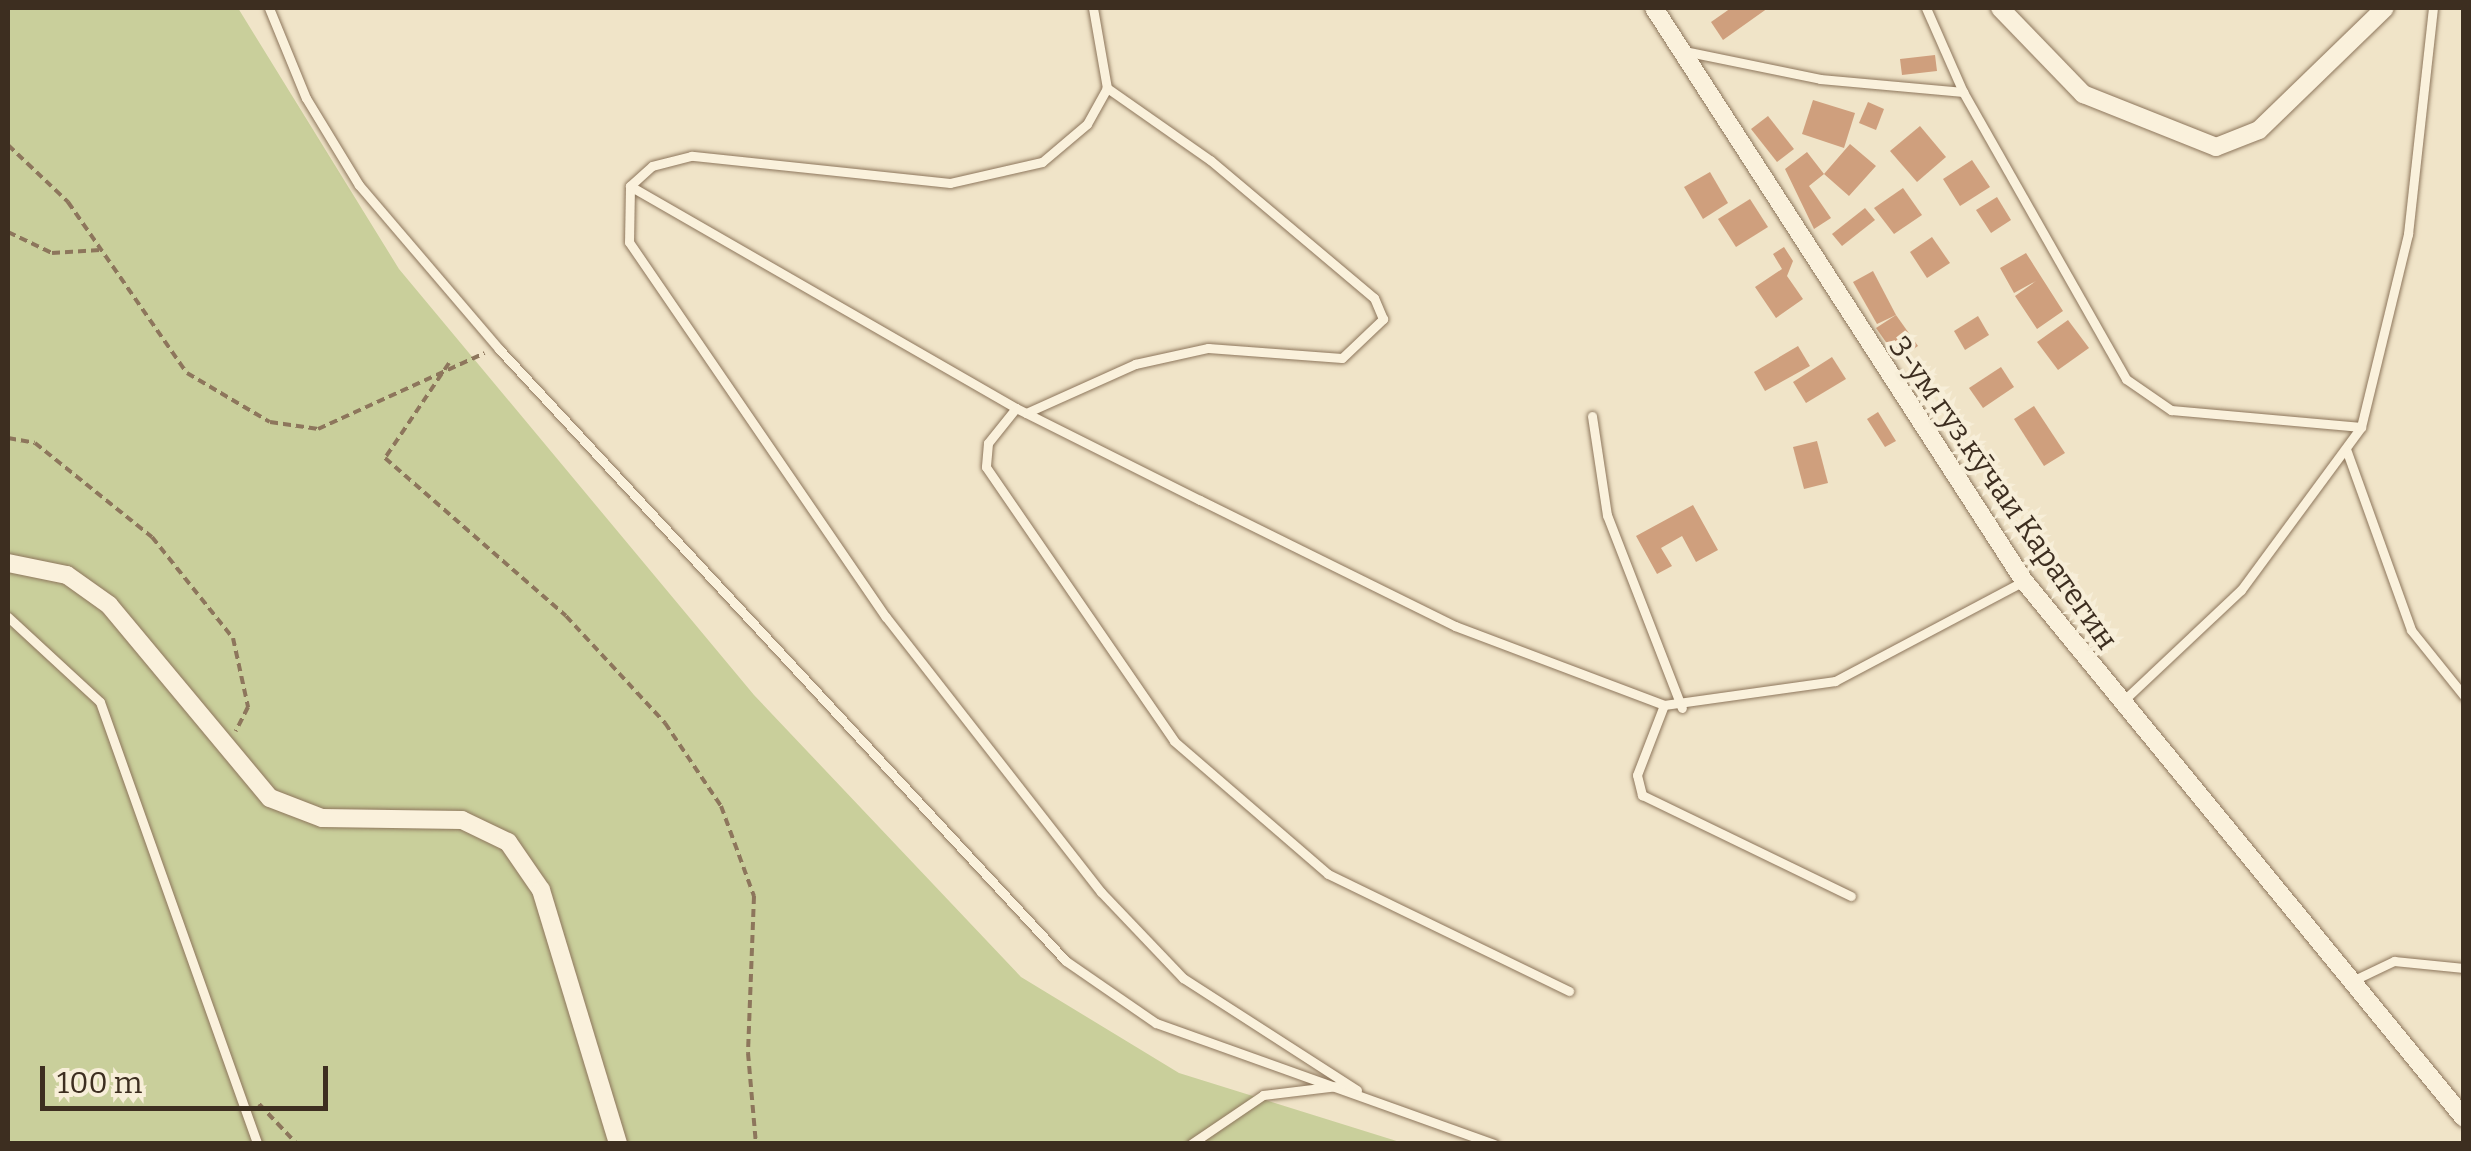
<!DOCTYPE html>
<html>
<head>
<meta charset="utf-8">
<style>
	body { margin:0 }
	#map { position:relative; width:2471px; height:1151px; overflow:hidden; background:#f0e4c8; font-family:Bitter,serif }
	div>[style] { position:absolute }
	.green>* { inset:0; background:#c9cf9b }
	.building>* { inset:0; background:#cf9f7d }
	.path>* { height:4px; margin-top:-2px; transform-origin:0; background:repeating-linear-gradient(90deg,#8d765c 0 8px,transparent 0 13px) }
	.roads { filter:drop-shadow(0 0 2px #8d765c) drop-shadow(0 0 2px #8d765c) }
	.lane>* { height:9px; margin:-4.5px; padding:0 4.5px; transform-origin:4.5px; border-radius:4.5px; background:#faf1dc }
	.street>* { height:18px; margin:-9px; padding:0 9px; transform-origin:9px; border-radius:9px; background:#faf1dc }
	span { translate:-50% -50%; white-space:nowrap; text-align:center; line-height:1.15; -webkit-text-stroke:8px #f7eed8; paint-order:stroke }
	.street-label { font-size:30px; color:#3d2e20 }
	.frame { position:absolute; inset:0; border:10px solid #3d2e20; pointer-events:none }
	.scale { position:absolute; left:40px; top:1066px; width:288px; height:45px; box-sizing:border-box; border:5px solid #3d2e20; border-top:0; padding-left:12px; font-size:30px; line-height:35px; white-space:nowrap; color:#3d2e20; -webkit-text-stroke:8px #f7eed8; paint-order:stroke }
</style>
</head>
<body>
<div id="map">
	<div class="green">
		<i style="clip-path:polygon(8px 8px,238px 8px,399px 269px,754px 695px,1021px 977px,1179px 1073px,1403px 1143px,8px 1143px)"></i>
	</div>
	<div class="building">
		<i style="clip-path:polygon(1731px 8px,1768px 8px,1723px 40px,1711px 22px)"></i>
		<i style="clip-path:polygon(1935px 55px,1937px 71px,1902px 75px,1900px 59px)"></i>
		<i style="clip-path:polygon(1813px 100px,1855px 113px,1844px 148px,1802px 134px)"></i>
		<i style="clip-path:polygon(1868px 102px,1884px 109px,1876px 130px,1859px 123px)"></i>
		<i style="clip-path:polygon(1768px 116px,1794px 149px,1777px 162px,1751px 129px)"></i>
		<i style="clip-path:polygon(1920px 126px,1946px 157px,1917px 182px,1890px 151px)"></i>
		<i style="clip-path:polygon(1850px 144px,1876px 166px,1849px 196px,1824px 174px,1809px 186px,1831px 218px,1814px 229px,1785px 169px,1807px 152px,1824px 174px)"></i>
		<i style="clip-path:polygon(1972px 160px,1990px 187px,1960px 206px,1943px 179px)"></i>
		<i style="clip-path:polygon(1710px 172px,1728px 203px,1703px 219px,1684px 187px)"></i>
		<i style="clip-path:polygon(1903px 188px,1922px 215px,1894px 234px,1874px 208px)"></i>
		<i style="clip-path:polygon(1997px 197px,2011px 220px,1991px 233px,1976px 210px)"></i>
		<i style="clip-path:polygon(1750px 199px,1768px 227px,1736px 247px,1718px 219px)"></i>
		<i style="clip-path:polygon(1865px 208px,1875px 220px,1842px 246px,1832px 234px)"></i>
		<i style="clip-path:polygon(1932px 237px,1950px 263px,1927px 278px,1910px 252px)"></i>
		<i style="clip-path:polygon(1784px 247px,1793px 261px,1787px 276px,1803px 299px,1776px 318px,1755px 287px,1782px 269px,1773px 254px)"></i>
		<i style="clip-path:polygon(2026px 253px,2063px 311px,2037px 329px,2015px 296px,2036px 281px,2014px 293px,2000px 268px)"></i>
		<i style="clip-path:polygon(1873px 271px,1896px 315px,1877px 324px,1853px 282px)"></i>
		<i style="clip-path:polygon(1896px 315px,1918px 346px,1898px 359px,1876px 328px)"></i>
		<i style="clip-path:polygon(1978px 316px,1989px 335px,1965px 350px,1954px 331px)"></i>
		<i style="clip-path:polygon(2068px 320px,2089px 348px,2058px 370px,2037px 342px)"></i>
		<i style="clip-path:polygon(1798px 346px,1810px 366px,1765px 391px,1754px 372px)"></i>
		<i style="clip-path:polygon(1832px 357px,1846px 379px,1806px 403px,1793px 382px)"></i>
		<i style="clip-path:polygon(2001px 367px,2014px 387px,1983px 408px,1969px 388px)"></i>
		<i style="clip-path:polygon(2034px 406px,2065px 453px,2044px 466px,2014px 419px)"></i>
		<i style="clip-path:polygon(1878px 412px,1896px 441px,1885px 447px,1867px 419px)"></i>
		<i style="clip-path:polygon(1817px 441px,1828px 483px,1804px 489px,1793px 447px)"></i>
		<i style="clip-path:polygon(1693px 505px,1718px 550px,1696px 562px,1682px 536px,1661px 548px,1672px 566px,1657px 574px,1636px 536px)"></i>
	</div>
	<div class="path">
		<i style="left:8px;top:145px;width:83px;rotate:43.5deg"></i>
		<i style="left:68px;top:202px;width:208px;rotate:55.2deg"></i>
		<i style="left:187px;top:373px;width:96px;rotate:30.6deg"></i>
		<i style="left:270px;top:422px;width:49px;rotate:8.3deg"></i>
		<i style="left:318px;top:429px;width:183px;rotate:-24.5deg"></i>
		<i style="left:8px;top:232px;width:49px;rotate:25.5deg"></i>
		<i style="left:52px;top:253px;width:48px;rotate:-3.6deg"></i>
		<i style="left:449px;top:363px;width:115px;rotate:124deg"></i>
		<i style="left:385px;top:458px;width:240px;rotate:41.1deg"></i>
		<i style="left:566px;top:616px;width:146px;rotate:47.2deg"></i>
		<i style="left:665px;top:723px;width:100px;rotate:56deg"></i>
		<i style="left:721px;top:806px;width:96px;rotate:69.9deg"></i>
		<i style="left:754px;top:896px;width:157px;rotate:92.2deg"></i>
		<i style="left:748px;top:1053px;width:91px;rotate:85deg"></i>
		<i style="left:8px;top:438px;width:27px;rotate:10deg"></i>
		<i style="left:35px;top:443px;width:150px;rotate:38.8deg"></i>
		<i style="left:152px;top:537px;width:129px;rotate:51.3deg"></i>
		<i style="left:233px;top:638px;width:71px;rotate:77.7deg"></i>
		<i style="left:248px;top:707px;width:27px;rotate:117deg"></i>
		<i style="left:259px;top:1104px;width:55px;rotate:46.5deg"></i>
	</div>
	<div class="roads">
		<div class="lane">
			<i style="left:269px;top:8px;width:97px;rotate:67.7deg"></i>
			<i style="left:306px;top:98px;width:102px;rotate:58.7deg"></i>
			<i style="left:359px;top:185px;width:216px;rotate:49.5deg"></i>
			<i style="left:499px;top:349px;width:834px;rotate:47.19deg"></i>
			<i style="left:1066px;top:961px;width:109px;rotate:34.6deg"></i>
			<i style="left:1156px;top:1023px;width:359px;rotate:19.7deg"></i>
			<i style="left:1093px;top:8px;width:81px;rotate:80.1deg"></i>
			<i style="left:1107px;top:88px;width:41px;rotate:119.1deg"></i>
			<i style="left:1087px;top:124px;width:59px;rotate:139.8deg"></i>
			<i style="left:1042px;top:162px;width:94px;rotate:167.1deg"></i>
			<i style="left:950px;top:183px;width:260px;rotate:-174deg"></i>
			<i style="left:691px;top:156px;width:40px;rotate:165.6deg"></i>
			<i style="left:652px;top:166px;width:30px;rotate:138deg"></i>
			<i style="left:630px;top:186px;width:56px;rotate:91deg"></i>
			<i style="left:629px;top:242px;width:455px;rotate:55.6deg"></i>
			<i style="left:886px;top:617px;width:349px;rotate:52deg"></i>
			<i style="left:1101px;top:892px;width:119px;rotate:46.4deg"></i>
			<i style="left:1183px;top:978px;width:207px;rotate:32.8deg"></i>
			<i style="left:1926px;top:8px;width:92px;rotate:66.2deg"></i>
			<i style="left:1963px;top:92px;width:330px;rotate:60.4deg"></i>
			<i style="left:2126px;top:379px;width:55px;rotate:34.6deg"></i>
			<i style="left:2171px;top:410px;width:191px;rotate:5.1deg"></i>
			<i style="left:1684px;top:51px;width:139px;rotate:11.6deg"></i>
			<i style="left:1820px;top:79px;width:144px;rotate:5.2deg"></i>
			<i style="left:630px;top:186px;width:445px;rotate:29.9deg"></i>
			<i style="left:1016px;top:408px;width:206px;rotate:26.6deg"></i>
			<i style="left:1200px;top:500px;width:284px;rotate:26.3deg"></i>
			<i style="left:1455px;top:626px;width:223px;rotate:20.7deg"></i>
			<i style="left:1664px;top:705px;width:173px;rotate:-8deg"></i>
			<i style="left:1835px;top:681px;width:214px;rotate:-27.9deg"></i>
			<i style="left:1016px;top:408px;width:45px;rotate:128.7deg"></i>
			<i style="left:988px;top:443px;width:24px;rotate:95deg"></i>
			<i style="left:986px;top:467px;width:332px;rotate:55.5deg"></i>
			<i style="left:1174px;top:741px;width:203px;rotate:40.8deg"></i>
			<i style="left:1328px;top:874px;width:268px;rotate:25.9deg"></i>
			<i style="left:1026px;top:413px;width:120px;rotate:-24.2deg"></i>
			<i style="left:1135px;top:364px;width:75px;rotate:-12.4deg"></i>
			<i style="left:1208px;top:348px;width:134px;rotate:4.3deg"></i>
			<i style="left:1342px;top:358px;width:57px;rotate:-43.6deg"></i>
			<i style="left:1383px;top:319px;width:23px;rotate:-113deg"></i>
			<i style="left:1374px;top:298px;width:214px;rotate:-139.9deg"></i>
			<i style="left:1210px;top:160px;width:126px;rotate:-145deg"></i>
			<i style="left:1592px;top:416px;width:100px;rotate:81.4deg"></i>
			<i style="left:1607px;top:515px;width:207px;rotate:68.8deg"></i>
			<i style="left:2346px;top:449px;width:192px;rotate:70.2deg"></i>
			<i style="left:2411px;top:630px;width:85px;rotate:51.2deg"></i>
			<i style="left:8px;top:617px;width:125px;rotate:42.7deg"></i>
			<i style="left:100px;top:702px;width:469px;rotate:70.4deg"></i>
			<i style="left:2122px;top:702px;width:163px;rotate:-43.3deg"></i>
			<i style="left:2241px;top:590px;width:202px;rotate:-53.6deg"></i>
			<i style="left:2361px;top:427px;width:199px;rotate:-76.3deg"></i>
			<i style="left:2408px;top:234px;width:227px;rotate:-83.7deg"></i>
			<i style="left:1664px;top:705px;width:75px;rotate:111.1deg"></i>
			<i style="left:1637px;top:775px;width:21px;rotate:76deg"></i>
			<i style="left:1642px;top:795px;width:232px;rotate:25.8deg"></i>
			<i style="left:2352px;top:981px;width:47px;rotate:-25.5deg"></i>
			<i style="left:2394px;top:961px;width:70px;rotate:5.7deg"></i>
			<i style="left:1191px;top:1144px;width:87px;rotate:-34.2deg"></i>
			<i style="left:1263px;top:1095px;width:75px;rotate:-6.9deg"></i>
		</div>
		<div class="street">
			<i style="left:1654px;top:8px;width:682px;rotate:57.15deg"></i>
			<i style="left:2024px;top:581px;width:694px;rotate:50.67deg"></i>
			<i style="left:2000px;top:8px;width:120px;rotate:46deg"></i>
			<i style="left:2083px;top:94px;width:143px;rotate:21.7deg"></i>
			<i style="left:2216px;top:147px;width:46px;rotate:-21.6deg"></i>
			<i style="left:2259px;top:130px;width:175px;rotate:-44.1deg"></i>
			<i style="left:8px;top:563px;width:60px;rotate:11.5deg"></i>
			<i style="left:67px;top:575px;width:52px;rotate:35.5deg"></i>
			<i style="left:109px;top:605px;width:251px;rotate:50.2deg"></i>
			<i style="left:270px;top:798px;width:56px;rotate:21deg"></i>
			<i style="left:322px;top:818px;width:140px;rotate:0.8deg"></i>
			<i style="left:462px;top:820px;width:51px;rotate:25.6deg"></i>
			<i style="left:508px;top:842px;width:58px;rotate:55.5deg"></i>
			<i style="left:541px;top:890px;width:265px;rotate:73.1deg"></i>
		</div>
	</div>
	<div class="street-label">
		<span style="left:2003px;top:493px;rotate:55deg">3-ум гуз.кӯчаи Каратегин</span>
	</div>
	<div class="frame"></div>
	<div class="scale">100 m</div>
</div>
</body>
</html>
